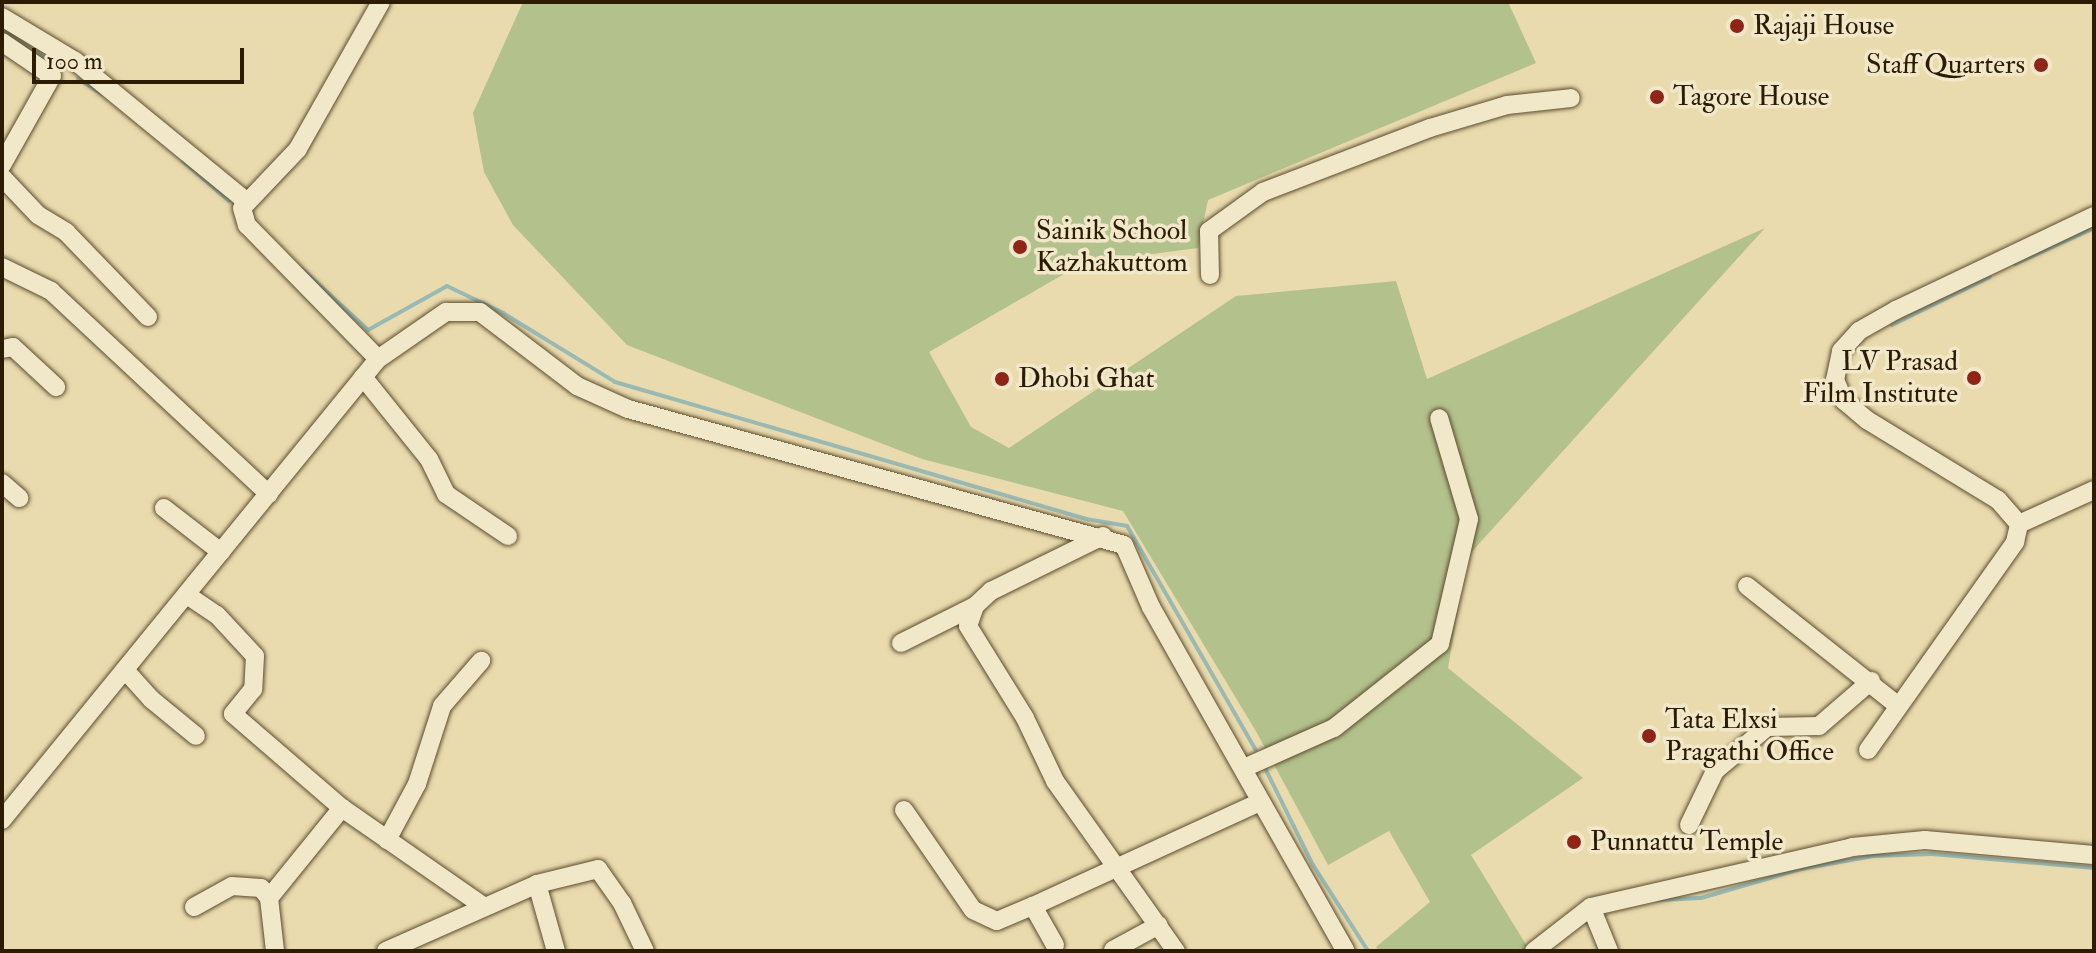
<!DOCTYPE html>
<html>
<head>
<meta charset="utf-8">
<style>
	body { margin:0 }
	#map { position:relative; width:2096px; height:953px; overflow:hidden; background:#e9dbae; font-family:"IM FELL Double Pica",serif }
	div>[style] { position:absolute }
	.green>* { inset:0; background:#b3c18d }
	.stream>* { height:4px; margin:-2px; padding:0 2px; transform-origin:2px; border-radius:2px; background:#99b9b2 }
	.roads { filter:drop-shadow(0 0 2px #5c4c2e) drop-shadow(0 0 2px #5c4c2e) }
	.minor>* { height:18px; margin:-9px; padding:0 9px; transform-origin:9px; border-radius:9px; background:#f1e8ca }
	.dots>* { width:22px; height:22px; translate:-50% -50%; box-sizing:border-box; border:4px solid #f1e8ca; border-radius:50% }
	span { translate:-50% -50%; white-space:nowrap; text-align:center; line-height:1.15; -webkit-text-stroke:7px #f1e8ca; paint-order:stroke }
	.poi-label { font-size:28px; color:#2d1c04 }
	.left { translate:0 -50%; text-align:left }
	.right { translate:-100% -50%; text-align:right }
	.frame { position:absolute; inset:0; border:4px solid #2d1c04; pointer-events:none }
	.scale { position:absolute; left:32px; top:48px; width:212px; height:36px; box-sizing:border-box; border:4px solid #2d1c04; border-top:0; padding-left:10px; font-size:24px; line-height:28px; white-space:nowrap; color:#2d1c04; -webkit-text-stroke:6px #f1e8ca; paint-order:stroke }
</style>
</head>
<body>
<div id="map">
	<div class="green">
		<i style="clip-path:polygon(523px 2px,1508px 2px,1536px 63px,1208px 200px,1198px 248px,1083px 263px,929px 352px,971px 427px,1009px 448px,1236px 296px,1396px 281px,1427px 379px,1765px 228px,1467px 557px,1448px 668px,1583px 778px,1471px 855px,1530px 951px,1379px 951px,1376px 947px,1430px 902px,1389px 831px,1328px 865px,1257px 733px,1123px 511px,922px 459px,627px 345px,513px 225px,484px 172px,473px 113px)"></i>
	</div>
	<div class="stream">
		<i style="left:2px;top:30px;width:68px;rotate:33deg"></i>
		<i style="left:78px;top:79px;width:28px;rotate:32deg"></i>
		<i style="left:183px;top:161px;width:61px;rotate:41deg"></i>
		<i style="left:2015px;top:264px;width:87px;rotate:-24.5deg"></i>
		<i style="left:302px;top:269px;width:90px;rotate:42.7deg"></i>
		<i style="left:368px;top:330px;width:90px;rotate:-29.1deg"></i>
		<i style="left:447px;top:286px;width:62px;rotate:25.7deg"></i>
		<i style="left:503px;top:313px;width:132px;rotate:31.6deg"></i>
		<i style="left:615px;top:382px;width:491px;rotate:16.2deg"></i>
		<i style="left:1086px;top:519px;width:42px;rotate:9.7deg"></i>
		<i style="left:1127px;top:526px;width:258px;rotate:60.1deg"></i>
		<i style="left:1892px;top:325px;width:109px;rotate:-26.1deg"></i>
		<i style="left:1266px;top:770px;width:106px;rotate:63.7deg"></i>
		<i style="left:1313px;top:865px;width:102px;rotate:57.4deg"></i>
		<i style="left:1658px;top:900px;width:43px;rotate:-2.7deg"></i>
		<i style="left:1701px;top:898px;width:104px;rotate:-16.2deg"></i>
		<i style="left:1801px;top:869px;width:73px;rotate:-10.2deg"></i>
		<i style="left:1873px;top:856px;width:59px;rotate:-1.9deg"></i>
		<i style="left:1932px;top:854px;width:163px;rotate:4.9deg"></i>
	</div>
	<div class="roads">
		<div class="minor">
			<i style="left:381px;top:2px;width:169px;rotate:119.5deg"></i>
			<i style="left:298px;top:149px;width:81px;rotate:133.5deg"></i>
			<i style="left:242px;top:208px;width:18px;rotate:74deg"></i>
			<i style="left:247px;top:225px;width:187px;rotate:45.6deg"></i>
			<i style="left:378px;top:359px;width:83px;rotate:-34.7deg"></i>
			<i style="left:446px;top:312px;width:34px"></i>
			<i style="left:480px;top:312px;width:122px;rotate:37.3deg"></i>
			<i style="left:577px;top:386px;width:56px;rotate:24.3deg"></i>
			<i style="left:628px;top:409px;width:514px;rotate:15.33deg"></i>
			<i style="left:1124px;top:545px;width:68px;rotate:66.5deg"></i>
			<i style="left:1151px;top:607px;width:395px;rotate:60.5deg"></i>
			<i style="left:2px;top:17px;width:85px;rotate:31.1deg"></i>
			<i style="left:75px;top:61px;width:221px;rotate:39.3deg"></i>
			<i style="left:2px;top:42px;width:60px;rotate:34.2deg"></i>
			<i style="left:52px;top:76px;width:102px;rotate:119.3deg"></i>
			<i style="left:2px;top:177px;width:52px;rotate:46.5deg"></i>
			<i style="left:38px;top:215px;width:33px;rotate:31deg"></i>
			<i style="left:66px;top:232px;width:118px;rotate:46deg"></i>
			<i style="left:2px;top:267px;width:55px;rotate:26.1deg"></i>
			<i style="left:51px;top:291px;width:298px;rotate:43deg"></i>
			<i style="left:1210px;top:275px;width:44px;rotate:-91.3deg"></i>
			<i style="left:1209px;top:231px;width:67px;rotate:-35.8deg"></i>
			<i style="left:1263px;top:192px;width:179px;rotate:-21deg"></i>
			<i style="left:1430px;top:128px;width:80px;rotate:-16.6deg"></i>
			<i style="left:1507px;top:105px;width:64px;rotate:-6.2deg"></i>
			<i style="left:2px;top:349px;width:11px;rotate:-10deg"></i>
			<i style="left:13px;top:347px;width:59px;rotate:42.9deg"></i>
			<i style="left:363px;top:377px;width:105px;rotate:51.2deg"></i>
			<i style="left:429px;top:459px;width:39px;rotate:64deg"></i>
			<i style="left:446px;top:494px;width:75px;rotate:34.1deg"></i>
			<i style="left:2px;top:483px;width:23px;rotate:41deg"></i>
			<i style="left:164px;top:508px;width:72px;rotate:37.7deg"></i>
			<i style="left:2019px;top:524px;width:82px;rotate:-24.4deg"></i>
			<i style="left:1103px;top:536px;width:125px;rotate:153.8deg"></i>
			<i style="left:991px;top:591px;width:22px;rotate:137deg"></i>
			<i style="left:975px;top:606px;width:21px;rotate:109deg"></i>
			<i style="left:968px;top:626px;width:108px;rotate:58.2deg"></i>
			<i style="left:1025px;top:718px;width:70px;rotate:64.5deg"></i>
			<i style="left:1055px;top:781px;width:209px;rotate:54.6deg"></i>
			<i style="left:1747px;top:586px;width:191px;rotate:38.4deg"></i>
			<i style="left:187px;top:595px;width:36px;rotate:34deg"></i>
			<i style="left:217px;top:615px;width:56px;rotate:47.2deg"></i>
			<i style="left:255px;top:656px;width:33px;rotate:93deg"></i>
			<i style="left:253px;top:689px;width:32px;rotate:129deg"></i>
			<i style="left:233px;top:714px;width:144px;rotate:40.8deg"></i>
			<i style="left:901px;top:643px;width:83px;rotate:-26.6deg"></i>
			<i style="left:125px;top:670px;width:39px;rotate:48deg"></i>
			<i style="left:151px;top:699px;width:58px;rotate:39.4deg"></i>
			<i style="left:1868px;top:750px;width:255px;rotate:-54.7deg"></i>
			<i style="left:2015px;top:542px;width:18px;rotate:-77deg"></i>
			<i style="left:2019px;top:524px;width:32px;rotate:-131deg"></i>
			<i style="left:1998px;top:500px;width:153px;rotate:-148.6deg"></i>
			<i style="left:1867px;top:420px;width:30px;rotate:-140deg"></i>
			<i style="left:1844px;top:401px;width:23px;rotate:-113deg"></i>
			<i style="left:1835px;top:380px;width:30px;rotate:-78deg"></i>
			<i style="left:1841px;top:351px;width:27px;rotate:-48deg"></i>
			<i style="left:1859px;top:331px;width:43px;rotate:-29.6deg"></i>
			<i style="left:1896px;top:310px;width:219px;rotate:-25.4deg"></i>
			<i style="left:1244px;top:768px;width:98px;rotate:-24deg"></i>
			<i style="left:1334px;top:728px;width:135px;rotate:-38.4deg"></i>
			<i style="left:1440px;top:644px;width:128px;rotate:-76.9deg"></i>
			<i style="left:1469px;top:519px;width:105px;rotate:-106.5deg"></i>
			<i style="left:904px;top:810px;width:121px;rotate:55.4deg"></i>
			<i style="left:973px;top:910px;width:26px;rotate:25deg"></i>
			<i style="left:997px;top:921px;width:39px;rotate:-23deg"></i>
			<i style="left:2px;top:820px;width:595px;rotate:-50.8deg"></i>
			<i style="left:1689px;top:825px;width:60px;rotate:-64.3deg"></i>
			<i style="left:1715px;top:771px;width:68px;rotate:-40.2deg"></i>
			<i style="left:1767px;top:727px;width:52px;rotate:-1.1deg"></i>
			<i style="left:1819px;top:726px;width:69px;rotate:-40.9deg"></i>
			<i style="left:387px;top:840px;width:64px;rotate:-61.8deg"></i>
			<i style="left:417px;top:784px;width:82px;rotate:-72.2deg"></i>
			<i style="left:442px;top:706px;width:60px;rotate:-49.1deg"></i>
			<i style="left:537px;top:884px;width:63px;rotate:-13.8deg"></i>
			<i style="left:598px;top:869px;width:42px;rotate:54.8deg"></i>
			<i style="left:622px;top:903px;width:53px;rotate:64.4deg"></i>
			<i style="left:269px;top:898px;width:53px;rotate:83.5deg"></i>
			<i style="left:194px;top:907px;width:43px;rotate:-28.9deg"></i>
			<i style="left:232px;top:886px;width:29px;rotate:4deg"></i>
			<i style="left:261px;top:888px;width:13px;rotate:51deg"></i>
			<i style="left:269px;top:898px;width:116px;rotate:-51deg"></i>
			<i style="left:342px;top:808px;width:172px;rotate:34.8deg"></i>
			<i style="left:1591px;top:907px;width:48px;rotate:67.8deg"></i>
			<i style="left:1055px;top:945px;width:45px;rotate:-119.4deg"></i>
			<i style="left:1033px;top:906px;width:250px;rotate:-24.6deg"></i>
			<i style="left:1113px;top:950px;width:52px;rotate:-28.5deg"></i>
			<i style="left:386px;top:951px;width:165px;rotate:-23.9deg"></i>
			<i style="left:537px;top:884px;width:70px;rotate:74.2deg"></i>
			<i style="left:1534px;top:951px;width:72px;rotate:-37.7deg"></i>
			<i style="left:1591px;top:907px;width:268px;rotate:-12.9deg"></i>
			<i style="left:1852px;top:847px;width:73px;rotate:-5.5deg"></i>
			<i style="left:1925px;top:840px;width:170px;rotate:5.1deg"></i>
		</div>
	</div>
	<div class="dots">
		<i style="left:1737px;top:26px;background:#8f2418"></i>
		<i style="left:2041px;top:65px;background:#8f2418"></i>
		<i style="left:1657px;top:97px;background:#8f2418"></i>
		<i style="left:1020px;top:247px;background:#8f2418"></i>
		<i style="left:1974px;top:378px;background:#8f2418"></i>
		<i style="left:1002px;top:379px;background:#8f2418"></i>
		<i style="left:1649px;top:736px;background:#8f2418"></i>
		<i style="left:1574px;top:842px;background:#8f2418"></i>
	</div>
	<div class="poi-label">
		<span class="left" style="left:1753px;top:26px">Rajaji House</span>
		<span class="right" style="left:2025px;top:65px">Staff Quarters</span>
		<span class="left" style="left:1673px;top:97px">Tagore House</span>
		<span class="left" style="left:1036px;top:247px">Sainik School<br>Kazhakuttom</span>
		<span class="right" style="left:1958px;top:378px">LV Prasad<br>Film Institute</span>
		<span class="left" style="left:1018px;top:379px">Dhobi Ghat</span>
		<span class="left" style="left:1665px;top:736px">Tata Elxsi<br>Pragathi Office</span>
		<span class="left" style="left:1590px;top:842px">Punnattu Temple</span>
	</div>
	<div class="frame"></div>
	<div class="scale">100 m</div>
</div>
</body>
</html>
